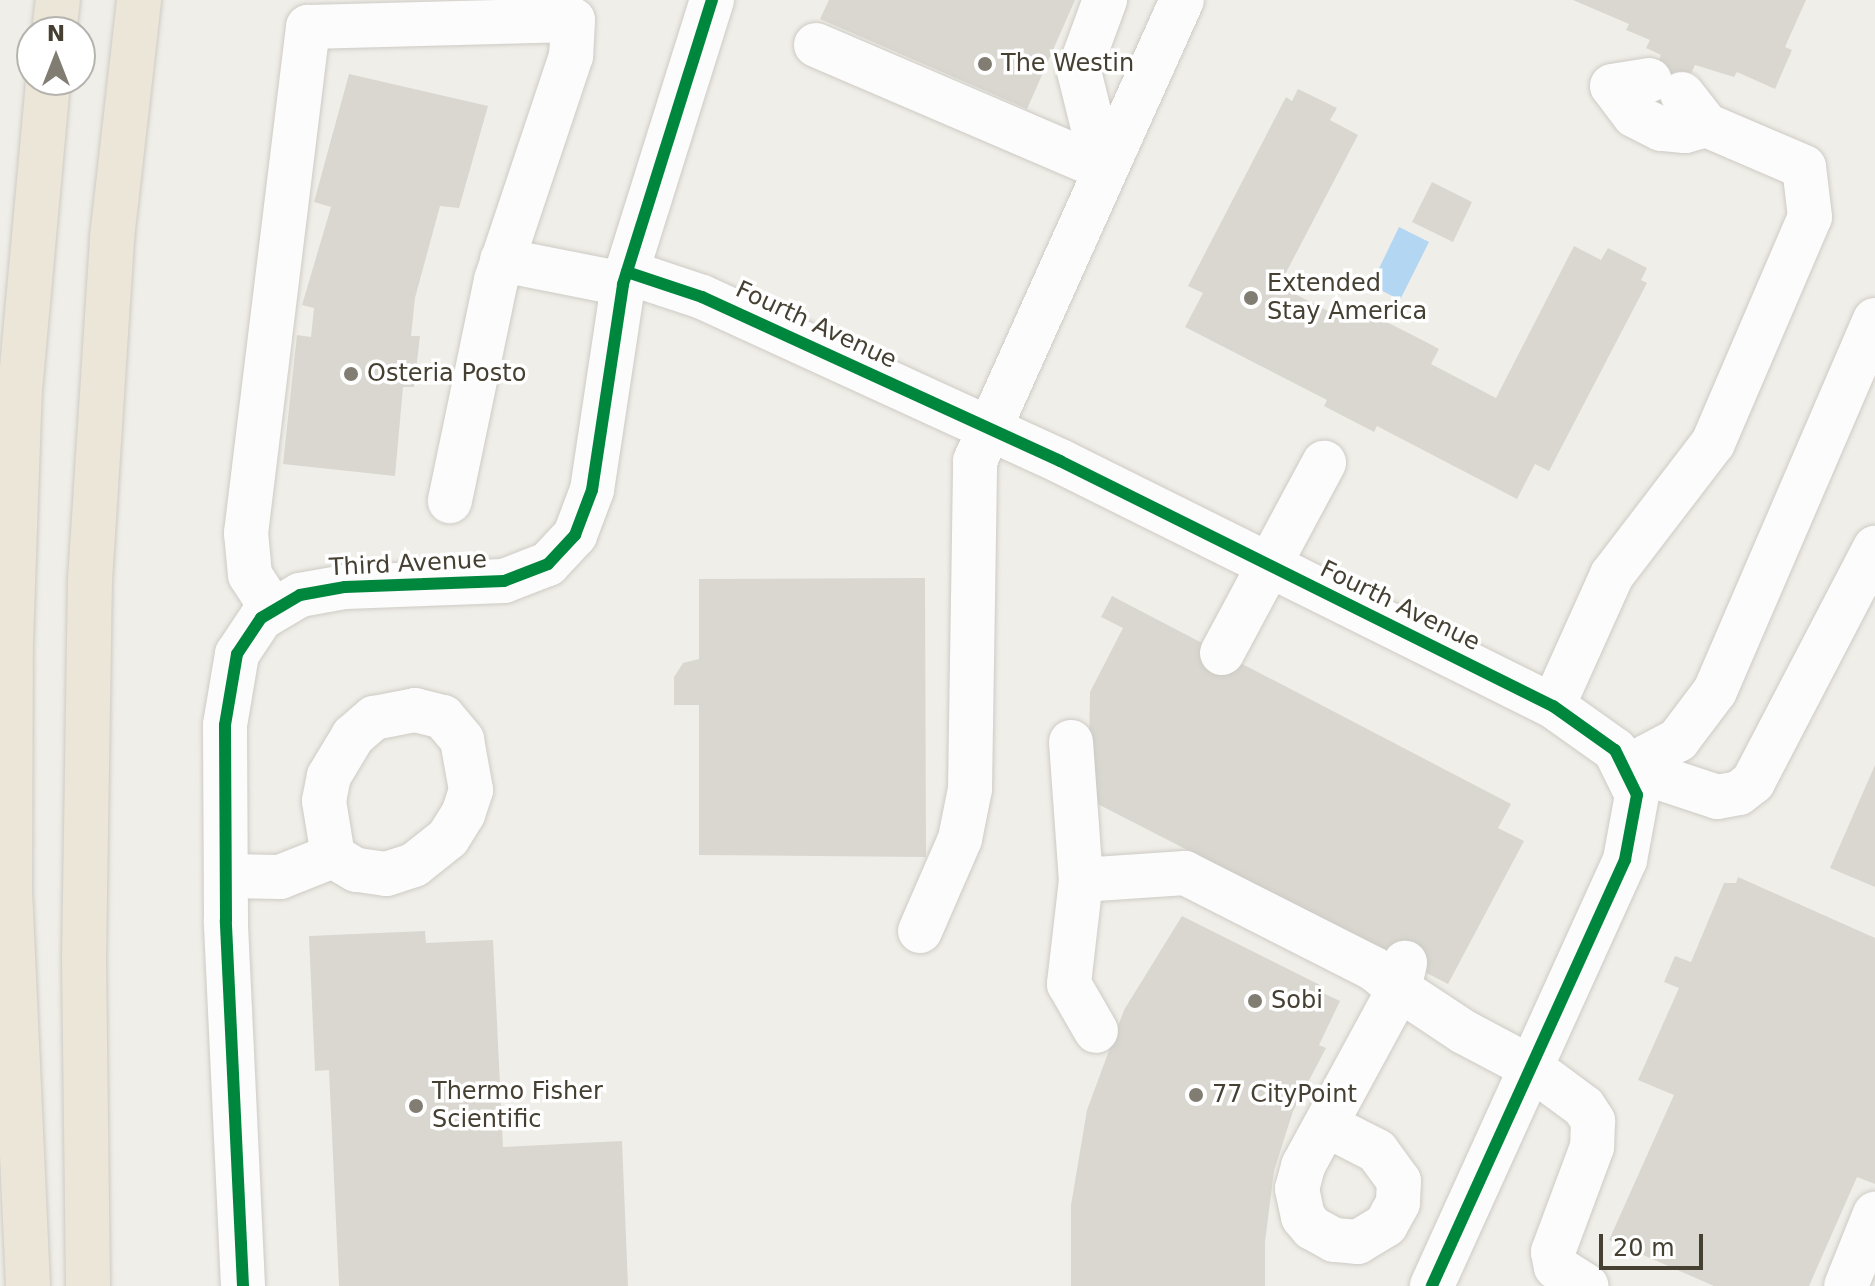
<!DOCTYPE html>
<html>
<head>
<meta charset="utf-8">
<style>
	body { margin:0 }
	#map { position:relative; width:1875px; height:1286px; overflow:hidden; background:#f0eee8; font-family:"DejaVu Sans",sans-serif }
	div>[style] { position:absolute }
	.water>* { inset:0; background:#b3d6f2 }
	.building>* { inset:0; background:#d9d7d0 }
	.roads { filter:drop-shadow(0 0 2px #cecbc5) drop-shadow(0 0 2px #cecbc5) }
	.minor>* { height:44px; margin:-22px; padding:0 22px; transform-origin:22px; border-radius:22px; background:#fdfcfc }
	.highway>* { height:44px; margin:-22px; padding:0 22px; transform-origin:22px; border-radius:22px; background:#ece6d8 }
	.cycleway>* { height:12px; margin:-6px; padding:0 6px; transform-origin:6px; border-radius:6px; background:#00873e }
	.dots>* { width:22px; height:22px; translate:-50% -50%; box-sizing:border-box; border:4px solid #fff; border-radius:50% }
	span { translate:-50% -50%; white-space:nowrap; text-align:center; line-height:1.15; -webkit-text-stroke:7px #fff; paint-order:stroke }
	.poi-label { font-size:24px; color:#464033 }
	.left { translate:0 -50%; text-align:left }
	.street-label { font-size:24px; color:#464033 }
	.north { position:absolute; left:16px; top:16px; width:80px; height:80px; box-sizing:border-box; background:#fff; border:2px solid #b5b3ad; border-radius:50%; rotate:0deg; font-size:22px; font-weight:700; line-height:32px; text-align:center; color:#464033 }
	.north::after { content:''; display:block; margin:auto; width:28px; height:36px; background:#827d72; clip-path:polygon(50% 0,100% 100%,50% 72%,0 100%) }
	.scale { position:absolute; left:1599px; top:1234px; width:104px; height:36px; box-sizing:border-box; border:4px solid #464033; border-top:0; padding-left:10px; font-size:24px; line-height:28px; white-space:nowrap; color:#464033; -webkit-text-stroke:6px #fff; paint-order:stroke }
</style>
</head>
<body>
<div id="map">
	<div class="water">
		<i style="clip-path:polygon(1399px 227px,1429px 242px,1400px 300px,1371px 285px)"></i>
	</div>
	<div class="building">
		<i style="clip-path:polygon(829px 0,1075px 0,1027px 109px,820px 19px)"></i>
		<i style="clip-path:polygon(1573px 0,1806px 0,1785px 47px,1792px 50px,1775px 89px,1737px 72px,1734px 77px,1695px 65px,1673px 113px,1642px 99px,1661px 55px,1646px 48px,1650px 40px,1626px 30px,1629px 24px)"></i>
		<i style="clip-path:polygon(349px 74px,488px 106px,459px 208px,440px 206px,415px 298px,411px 336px,420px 336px,414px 387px,403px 387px,395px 476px,283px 464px,297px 335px,311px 337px,314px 308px,302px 305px,331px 207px,314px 202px)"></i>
		<i style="clip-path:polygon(1298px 89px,1337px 108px,1330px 120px,1358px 135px,1279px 286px,1340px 317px,1347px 302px,1428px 343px,1439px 349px,1431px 364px,1496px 398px,1574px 246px,1601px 260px,1608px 248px,1647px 268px,1641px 280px,1647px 283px,1549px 471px,1535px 464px,1517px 499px,1377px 426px,1374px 432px,1324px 406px,1327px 400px,1185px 327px,1203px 293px,1188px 286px,1286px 97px,1292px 101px)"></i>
		<i style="clip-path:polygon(1432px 182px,1472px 202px,1453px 242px,1412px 222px)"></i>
		<i style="clip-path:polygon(925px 578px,926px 857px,699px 855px,699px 705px,674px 705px,674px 677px,683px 663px,699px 659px,699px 579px)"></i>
		<i style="clip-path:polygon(1112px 596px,1511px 804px,1498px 828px,1524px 841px,1448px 984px,1088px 799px,1090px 692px,1123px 628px,1101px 617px)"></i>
		<i style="clip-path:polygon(1875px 765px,1875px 887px,1830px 868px)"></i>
		<i style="clip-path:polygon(1738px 877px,1875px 938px,1875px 1184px,1857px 1177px,1809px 1286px,1714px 1286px,1609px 1240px,1674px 1095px,1638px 1080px,1679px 988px,1664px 982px,1675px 956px,1691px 962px,1724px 883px,1736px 883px)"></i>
		<i style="clip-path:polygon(1182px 916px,1322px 986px,1321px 992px,1340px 1001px,1319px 1045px,1326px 1048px,1293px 1111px,1274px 1171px,1265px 1242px,1265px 1286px,1071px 1286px,1071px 1205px,1087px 1110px,1124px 1010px)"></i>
		<i style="clip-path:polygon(425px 931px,426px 943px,493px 940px,503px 1147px,622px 1141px,628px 1286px,339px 1286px,329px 1070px,315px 1071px,309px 936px)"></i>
	</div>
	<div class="roads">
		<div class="minor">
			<i style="left:816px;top:45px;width:312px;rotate:23.2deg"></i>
			<i style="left:1682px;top:94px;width:39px;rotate:52deg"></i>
			<i style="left:1103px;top:168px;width:100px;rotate:-103.9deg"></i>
			<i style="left:1079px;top:71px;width:76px;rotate:-69.9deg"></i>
			<i style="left:502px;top:260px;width:123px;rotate:11.2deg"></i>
			<i style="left:627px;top:272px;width:79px;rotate:18.4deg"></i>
			<i style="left:702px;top:297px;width:394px;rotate:24.6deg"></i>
			<i style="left:1060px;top:461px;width:551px;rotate:26.43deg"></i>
			<i style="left:1553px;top:706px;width:76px;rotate:35.4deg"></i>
			<i style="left:1615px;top:750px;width:50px;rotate:63.9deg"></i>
			<i style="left:1637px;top:795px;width:66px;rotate:100.5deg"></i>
			<i style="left:1625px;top:860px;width:468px;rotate:114.4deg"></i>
			<i style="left:272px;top:609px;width:40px;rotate:-122.9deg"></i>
			<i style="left:250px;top:575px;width:42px;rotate:-95.4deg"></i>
			<i style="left:246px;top:533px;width:510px;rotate:-83.01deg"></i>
			<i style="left:308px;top:27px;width:265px;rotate:-1.5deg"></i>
			<i style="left:573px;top:20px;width:36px;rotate:93deg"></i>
			<i style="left:571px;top:56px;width:236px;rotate:108.5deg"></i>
			<i style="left:496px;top:280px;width:226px;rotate:101.8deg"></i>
			<i style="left:1222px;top:653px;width:216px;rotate:-61.8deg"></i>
			<i style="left:1553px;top:706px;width:144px;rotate:-65.8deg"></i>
			<i style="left:1612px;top:575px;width:166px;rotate:-52.6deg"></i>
			<i style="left:1713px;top:443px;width:246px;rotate:-66.8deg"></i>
			<i style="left:1810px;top:217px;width:50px;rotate:-96.8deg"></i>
			<i style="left:1804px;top:167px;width:107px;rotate:-156.8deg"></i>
			<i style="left:1706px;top:125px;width:22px;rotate:164deg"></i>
			<i style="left:1685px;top:131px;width:24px;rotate:-175deg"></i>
			<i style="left:1661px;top:129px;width:30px;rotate:-153deg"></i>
			<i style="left:1634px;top:115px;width:36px;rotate:-127deg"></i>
			<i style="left:1612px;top:86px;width:38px;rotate:-9deg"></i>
			<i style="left:415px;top:710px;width:29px;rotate:14deg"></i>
			<i style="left:443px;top:717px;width:30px;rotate:50deg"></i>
			<i style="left:462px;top:740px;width:51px;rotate:79.8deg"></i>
			<i style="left:471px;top:790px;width:25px;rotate:108deg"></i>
			<i style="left:463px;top:814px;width:28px;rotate:122deg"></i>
			<i style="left:448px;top:838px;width:43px;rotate:141.5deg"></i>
			<i style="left:414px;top:865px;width:29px;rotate:162deg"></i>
			<i style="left:386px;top:874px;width:30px;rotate:-172deg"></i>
			<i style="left:356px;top:870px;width:27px;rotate:-149deg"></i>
			<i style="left:333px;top:856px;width:56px;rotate:-99.3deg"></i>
			<i style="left:324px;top:801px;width:25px;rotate:-79deg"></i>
			<i style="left:329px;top:776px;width:47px;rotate:-59deg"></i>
			<i style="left:353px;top:736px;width:28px;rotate:-41deg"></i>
			<i style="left:374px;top:718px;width:42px;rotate:-11deg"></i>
			<i style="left:1071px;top:742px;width:138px;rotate:85.9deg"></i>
			<i style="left:1081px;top:880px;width:105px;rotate:96.6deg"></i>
			<i style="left:1069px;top:984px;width:54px;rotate:60.1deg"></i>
			<i style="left:1627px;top:767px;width:58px;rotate:-27.9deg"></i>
			<i style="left:1678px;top:740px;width:61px;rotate:-52.9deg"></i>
			<i style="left:1715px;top:691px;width:404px;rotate:-66.7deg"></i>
			<i style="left:1627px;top:767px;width:95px;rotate:18.4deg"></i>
			<i style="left:1717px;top:797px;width:22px;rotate:-10deg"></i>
			<i style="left:1739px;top:793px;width:18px;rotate:-38deg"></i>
			<i style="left:1753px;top:782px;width:264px;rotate:-62.5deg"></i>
			<i style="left:226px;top:876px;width:54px;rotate:1.1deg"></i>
			<i style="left:280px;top:877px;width:57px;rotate:-21.6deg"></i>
			<i style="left:1081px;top:880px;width:104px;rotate:-3.9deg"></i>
			<i style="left:1185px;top:873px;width:212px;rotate:26.9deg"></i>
			<i style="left:1374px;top:969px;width:32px;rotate:39deg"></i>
			<i style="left:1399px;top:989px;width:27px;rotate:-77deg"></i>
			<i style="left:920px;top:931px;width:100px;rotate:-66.5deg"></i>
			<i style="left:960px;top:839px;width:51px;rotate:-78.7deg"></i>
			<i style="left:970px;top:789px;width:328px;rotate:-89.1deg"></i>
			<i style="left:975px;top:461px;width:505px;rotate:-65.82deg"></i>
			<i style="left:1326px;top:1125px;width:57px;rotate:27deg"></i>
			<i style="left:1377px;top:1151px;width:37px;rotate:54deg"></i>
			<i style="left:1399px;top:1181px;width:22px;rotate:93deg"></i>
			<i style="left:1398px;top:1203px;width:25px;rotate:119deg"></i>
			<i style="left:1386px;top:1225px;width:33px;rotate:149deg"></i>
			<i style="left:1358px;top:1242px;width:24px;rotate:-175deg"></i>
			<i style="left:1334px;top:1240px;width:25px;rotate:-151deg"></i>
			<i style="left:1312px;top:1228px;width:14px;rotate:-129deg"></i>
			<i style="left:1303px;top:1217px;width:29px;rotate:-102deg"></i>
			<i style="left:1297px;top:1189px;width:24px;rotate:-75deg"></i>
			<i style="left:1303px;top:1166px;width:201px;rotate:-61.5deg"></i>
			<i style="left:1399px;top:989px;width:78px;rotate:33.5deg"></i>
			<i style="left:1464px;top:1032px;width:75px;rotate:27.9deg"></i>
			<i style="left:1530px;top:1067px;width:67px;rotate:36.5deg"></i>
			<i style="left:1584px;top:1107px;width:17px;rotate:57deg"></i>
			<i style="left:1593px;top:1121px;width:26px;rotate:92deg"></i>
			<i style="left:1592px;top:1147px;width:112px;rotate:110.4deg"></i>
			<i style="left:1553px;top:1252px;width:15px;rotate:79deg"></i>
			<i style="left:1556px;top:1267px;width:36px;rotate:32deg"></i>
			<i style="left:243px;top:1286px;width:366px;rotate:-92.7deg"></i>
			<i style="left:226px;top:920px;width:195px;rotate:-90.3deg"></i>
			<i style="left:225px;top:725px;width:72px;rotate:-80.4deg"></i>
			<i style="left:237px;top:654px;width:43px;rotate:-56.3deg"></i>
			<i style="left:261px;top:618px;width:45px;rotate:-30.5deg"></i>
			<i style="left:300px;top:595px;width:46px;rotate:-10.1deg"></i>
			<i style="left:345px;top:587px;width:159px;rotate:-2.2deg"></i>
			<i style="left:504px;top:581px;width:47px;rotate:-21.1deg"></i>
			<i style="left:548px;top:564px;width:40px;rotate:-47deg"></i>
			<i style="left:575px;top:535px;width:48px;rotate:-69.3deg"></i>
			<i style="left:592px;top:490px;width:208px;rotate:-81.4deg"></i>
			<i style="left:623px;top:284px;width:298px;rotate:-72.6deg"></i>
			<i style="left:1846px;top:1286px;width:78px;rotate:-68.1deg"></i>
		</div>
		<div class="highway">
			<i style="left:54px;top:32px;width:32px;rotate:-83deg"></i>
			<i style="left:28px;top:1286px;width:390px;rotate:-92.6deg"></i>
			<i style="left:10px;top:896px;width:254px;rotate:-89.8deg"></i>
			<i style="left:11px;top:642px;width:252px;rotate:-88deg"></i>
			<i style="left:20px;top:390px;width:311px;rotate:-84.8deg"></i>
			<i style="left:88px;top:1286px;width:327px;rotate:-90.7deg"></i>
			<i style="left:84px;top:959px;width:379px;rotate:-89.1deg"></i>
			<i style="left:90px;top:580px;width:343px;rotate:-86.3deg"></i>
			<i style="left:112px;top:238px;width:240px;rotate:-83.5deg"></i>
		</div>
	</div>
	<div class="cycleway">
		<i style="left:627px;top:272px;width:79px;rotate:18.4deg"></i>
		<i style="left:702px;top:297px;width:394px;rotate:24.6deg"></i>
		<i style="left:1060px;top:461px;width:551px;rotate:26.43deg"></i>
		<i style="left:1553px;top:706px;width:76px;rotate:35.4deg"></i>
		<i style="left:1615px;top:750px;width:50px;rotate:63.9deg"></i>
		<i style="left:1637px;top:795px;width:66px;rotate:100.5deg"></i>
		<i style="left:1625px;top:860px;width:468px;rotate:114.4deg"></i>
		<i style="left:243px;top:1286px;width:366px;rotate:-92.7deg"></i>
		<i style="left:226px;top:920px;width:195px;rotate:-90.3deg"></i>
		<i style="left:225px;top:725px;width:72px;rotate:-80.4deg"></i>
		<i style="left:237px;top:654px;width:43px;rotate:-56.3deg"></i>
		<i style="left:261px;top:618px;width:45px;rotate:-30.5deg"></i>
		<i style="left:300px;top:595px;width:46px;rotate:-10.1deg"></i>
		<i style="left:345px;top:587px;width:159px;rotate:-2.2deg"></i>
		<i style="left:504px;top:581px;width:47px;rotate:-21.1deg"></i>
		<i style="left:548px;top:564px;width:40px;rotate:-47deg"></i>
		<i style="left:575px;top:535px;width:48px;rotate:-69.3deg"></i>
		<i style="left:592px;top:490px;width:208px;rotate:-81.4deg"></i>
		<i style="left:623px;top:284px;width:298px;rotate:-72.6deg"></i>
	</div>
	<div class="dots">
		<i style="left:985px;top:64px;background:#827d72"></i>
		<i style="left:1251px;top:298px;background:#827d72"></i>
		<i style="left:351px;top:374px;background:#827d72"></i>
		<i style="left:1255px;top:1001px;background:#827d72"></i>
		<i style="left:1196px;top:1095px;background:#827d72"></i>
		<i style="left:416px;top:1106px;background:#827d72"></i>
	</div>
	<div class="poi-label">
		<span class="left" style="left:1001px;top:64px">The Westin</span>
		<span class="left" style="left:1267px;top:298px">Extended<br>Stay America</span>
		<span class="left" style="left:367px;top:374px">Osteria Posto</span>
		<span class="left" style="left:1271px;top:1001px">Sobi</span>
		<span class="left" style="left:432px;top:1106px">Thermo Fisher<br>Scientific</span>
		<span class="left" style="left:1212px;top:1095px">77 CityPoint</span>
	</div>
	<div class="street-label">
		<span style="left:816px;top:325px;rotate:25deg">Fourth Avenue</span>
		<span style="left:408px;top:564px;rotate:-3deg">Third Avenue</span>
		<span style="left:1400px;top:606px;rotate:26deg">Fourth Avenue</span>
	</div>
	<div class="north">N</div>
	<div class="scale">20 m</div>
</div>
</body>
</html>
